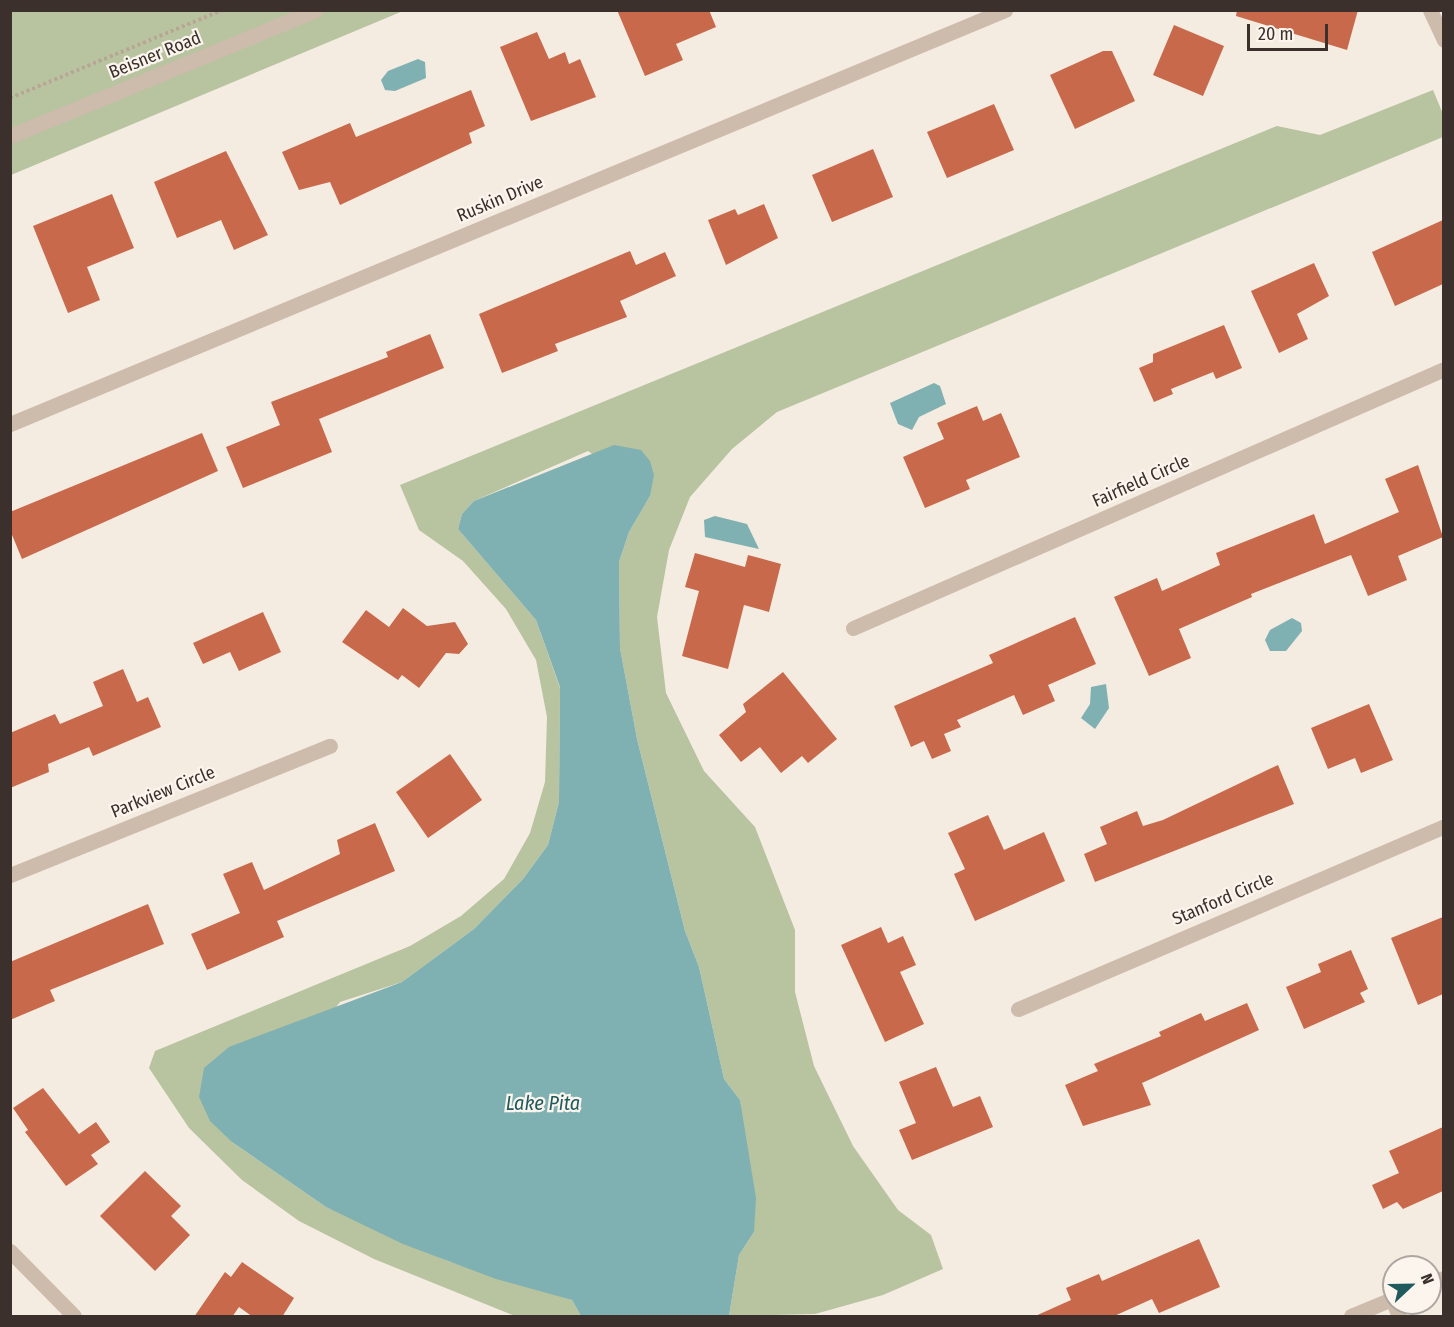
<!DOCTYPE html>
<html>
<head>
<meta charset="utf-8">
<style>
	body { margin:0 }
	#map { position:relative; width:1454px; height:1327px; overflow:hidden; background:#f4ebe1; font-family:"Fira Sans Condensed",sans-serif }
	div>[style] { position:absolute }
	.green>* { inset:0; background:#b8c4a0 }
	.water>* { inset:0; background:#7fb0b2 }
	.building>* { inset:0; background:#c8694b }
	.path>* { height:4px; margin-top:-2px; transform-origin:0; background:repeating-linear-gradient(90deg,#b9a596 0 3px,transparent 0 6px) }
	.minor>* { height:15px; margin:-7.5px; padding:0 7.5px; transform-origin:7.5px; border-radius:7.5px; background:#cdbbac }
	span { translate:-50% -50%; white-space:nowrap; text-align:center; line-height:1.15; -webkit-text-stroke:4.5px #fbf5ee; paint-order:stroke }
	.street-label { font-size:18px; color:#3b302b }
	.water-label { font-size:20px; color:#1f5a5e; font-style:italic }
	.frame { position:absolute; inset:0; border:12px solid #3b302b; pointer-events:none }
	.north { position:absolute; left:1382px; top:1255px; width:60px; height:60px; box-sizing:border-box; background:#fbf5ee; border:2px solid #aea6a0; border-radius:50%; rotate:68deg; font-size:16px; font-weight:700; line-height:24px; text-align:center; color:#3b302b }
	.north::after { content:''; display:block; margin:auto; width:21px; height:27px; background:#1f5a5e; clip-path:polygon(50% 0,100% 100%,50% 72%,0 100%) }
	.scale { position:absolute; left:1247px; top:24px; width:81px; height:27px; box-sizing:border-box; border:3px solid #3b302b; border-top:0; padding-left:8px; font-size:18px; line-height:21px; white-space:nowrap; color:#3b302b; -webkit-text-stroke:4px #fbf5ee; paint-order:stroke }
</style>
</head>
<body>
<div id="map">
	<div class="green">
		<i style="clip-path:polygon(11px 10px,403px 11px,11px 175px)"></i>
		<i style="clip-path:polygon(1433px 90px,1443px 114px,1443px 137px,777px 412px,732px 449px,690px 497px,669px 550px,657px 617px,666px 693px,704px 771px,755px 827px,795px 930px,795px 992px,814px 1066px,853px 1146px,898px 1210px,931px 1235px,943px 1269px,883px 1295px,815px 1314px,729px 1316px,739px 1255px,754px 1232px,740px 1100px,724px 1079px,699px 967px,685px 931px,637px 739px,620px 648px,619px 562px,629px 532px,650px 496px,588px 451px,474px 501px,462px 514px,458px 529px,536px 620px,560px 688px,559px 802px,548px 845px,523px 879px,474px 929px,402px 982px,340px 1002px,232px 1142px,326px 1207px,448px 1261px,572px 1300px,581px 1316px,515px 1316px,374px 1259px,299px 1221px,242px 1180px,189px 1128px,149px 1068px,155px 1051px,410px 946px,461px 916px,504px 879px,530px 833px,545px 782px,547px 717px,536px 660px,506px 609px,463px 561px,419px 530px,400px 485px,1277px 126px,1320px 135px)"></i>
	</div>
	<div class="water">
		<i style="clip-path:polygon(418px 59px,425px 62px,426px 78px,395px 91px,385px 90px,381px 80px,388px 71px)"></i>
		<i style="clip-path:polygon(934px 383px,940px 386px,946px 404px,919px 417px,912px 430px,898px 424px,890px 403px)"></i>
		<i style="clip-path:polygon(614px 445px,641px 450px,650px 461px,654px 475px,650px 496px,629px 532px,619px 562px,620px 648px,637px 739px,685px 931px,699px 967px,724px 1079px,740px 1100px,756px 1198px,754px 1232px,739px 1255px,729px 1316px,581px 1316px,572px 1300px,496px 1279px,403px 1244px,326px 1207px,232px 1142px,210px 1121px,199px 1097px,204px 1068px,229px 1047px,402px 982px,474px 929px,523px 879px,548px 845px,559px 802px,560px 687px,536px 620px,458px 529px,462px 514px,474px 501px)"></i>
		<i style="clip-path:polygon(715px 516px,747px 524px,759px 549px,705px 537px,704px 520px)"></i>
		<i style="clip-path:polygon(1292px 618px,1301px 623px,1302px 631px,1286px 651px,1270px 651px,1265px 640px,1270px 630px)"></i>
		<i style="clip-path:polygon(1106px 684px,1109px 708px,1095px 729px,1081px 718px,1090px 704px,1091px 687px)"></i>
	</div>
	<div class="building">
		<i style="clip-path:polygon(617px 10px,709px 10px,716px 27px,676px 44px,683px 60px,645px 76px)"></i>
		<i style="clip-path:polygon(1237px 10px,1358px 10px,1347px 50px,1236px 16px)"></i>
		<i style="clip-path:polygon(1174px 25px,1224px 46px,1203px 96px,1153px 75px)"></i>
		<i style="clip-path:polygon(537px 32px,549px 59px,565px 52px,569px 64px,580px 59px,596px 97px,531px 121px,500px 47px)"></i>
		<i style="clip-path:polygon(1103px 51px,1112px 51px,1135px 101px,1075px 129px,1050px 75px)"></i>
		<i style="clip-path:polygon(471px 90px,485px 126px,469px 133px,472px 143px,340px 205px,330px 182px,299px 190px,282px 152px,350px 123px,356px 137px)"></i>
		<i style="clip-path:polygon(994px 104px,1014px 150px,947px 178px,927px 132px)"></i>
		<i style="clip-path:polygon(873px 149px,893px 197px,832px 222px,812px 175px)"></i>
		<i style="clip-path:polygon(226px 151px,268px 235px,234px 250px,221px 220px,177px 238px,154px 182px)"></i>
		<i style="clip-path:polygon(112px 194px,134px 248px,87px 267px,100px 300px,68px 313px,33px 226px)"></i>
		<i style="clip-path:polygon(764px 204px,778px 238px,726px 265px,708px 220px,735px 209px,738px 215px)"></i>
		<i style="clip-path:polygon(1443px 220px,1443px 284px,1395px 306px,1372px 252px)"></i>
		<i style="clip-path:polygon(630px 251px,636px 265px,665px 252px,676px 276px,620px 301px,627px 317px,555px 344px,558px 351px,502px 373px,479px 314px)"></i>
		<i style="clip-path:polygon(1314px 263px,1329px 296px,1297px 314px,1308px 339px,1279px 353px,1251px 291px)"></i>
		<i style="clip-path:polygon(1224px 325px,1242px 368px,1216px 379px,1213px 372px,1171px 389px,1173px 394px,1154px 402px,1139px 368px,1153px 362px,1153px 354px)"></i>
		<i style="clip-path:polygon(430px 334px,444px 368px,319px 419px,332px 452px,243px 488px,226px 447px,280px 425px,271px 402px,388px 357px,386px 352px)"></i>
		<i style="clip-path:polygon(977px 406px,983px 421px,1001px 413px,1020px 457px,966px 480px,970px 489px,925px 508px,903px 457px,944px 439px,937px 423px)"></i>
		<i style="clip-path:polygon(202px 433px,218px 471px,22px 559px,10px 530px,10px 512px)"></i>
		<i style="clip-path:polygon(1418px 465px,1443px 537px,1398px 556px,1407px 580px,1368px 596px,1351px 555px,1251px 594px,1252px 597px,1179px 629px,1191px 658px,1149px 676px,1114px 597px,1157px 578px,1162px 591px,1220px 565px,1216px 553px,1314px 514px,1325px 544px,1399px 512px,1385px 479px)"></i>
		<i style="clip-path:polygon(695px 553px,745px 567px,748px 555px,781px 564px,769px 612px,744px 605px,728px 669px,682px 656px,699px 591px,685px 587px)"></i>
		<i style="clip-path:polygon(403px 608px,427px 626px,455px 622px,468px 644px,459px 654px,446px 653px,419px 688px,402px 675px,398px 680px,342px 642px,366px 610px,389px 627px)"></i>
		<i style="clip-path:polygon(263px 612px,281px 652px,239px 671px,230px 652px,203px 664px,193px 643px)"></i>
		<i style="clip-path:polygon(1075px 617px,1096px 664px,1048px 685px,1055px 701px,1023px 715px,1014px 695px,957px 720px,961px 727px,944px 734px,951px 751px,932px 759px,924px 741px,911px 747px,894px 706px,993px 663px,989px 655px)"></i>
		<i style="clip-path:polygon(123px 669px,137px 702px,148px 697px,161px 727px,93px 756px,89px 747px,48px 764px,49px 772px,10px 788px,10px 733px,55px 714px,60px 724px,103px 706px,93px 682px)"></i>
		<i style="clip-path:polygon(783px 672px,837px 739px,808px 763px,802px 756px,781px 773px,760px 747px,741px 762px,719px 735px,746px 712px,743px 704px)"></i>
		<i style="clip-path:polygon(1369px 704px,1393px 760px,1361px 773px,1355px 758px,1328px 769px,1311px 728px)"></i>
		<i style="clip-path:polygon(450px 754px,482px 800px,428px 838px,396px 792px)"></i>
		<i style="clip-path:polygon(1278px 765px,1294px 804px,1095px 882px,1084px 854px,1107px 844px,1100px 827px,1137px 811px,1143px 826px,1163px 820px)"></i>
		<i style="clip-path:polygon(988px 815px,1004px 850px,1044px 832px,1065px 881px,975px 921px,954px 874px,965px 869px,948px 833px)"></i>
		<i style="clip-path:polygon(375px 823px,395px 871px,277px 921px,284px 937px,207px 970px,191px 934px,240px 913px,223px 874px,252px 862px,264px 890px,340px 854px,337px 840px)"></i>
		<i style="clip-path:polygon(148px 904px,164px 944px,50px 990px,55px 1001px,10px 1020px,10px 962px)"></i>
		<i style="clip-path:polygon(1443px 917px,1443px 994px,1418px 1005px,1391px 938px)"></i>
		<i style="clip-path:polygon(881px 927px,888px 943px,903px 936px,916px 965px,900px 972px,924px 1024px,885px 1042px,841px 945px)"></i>
		<i style="clip-path:polygon(1351px 950px,1368px 989px,1360px 993px,1365px 1002px,1304px 1029px,1286px 987px,1321px 972px,1318px 964px)"></i>
		<i style="clip-path:polygon(1247px 1003px,1259px 1030px,1142px 1083px,1151px 1105px,1083px 1126px,1065px 1085px,1098px 1071px,1094px 1064px,1161px 1036px,1159px 1032px,1201px 1013px,1205px 1021px)"></i>
		<i style="clip-path:polygon(936px 1067px,953px 1107px,980px 1096px,993px 1127px,912px 1160px,899px 1130px,916px 1123px,899px 1082px)"></i>
		<i style="clip-path:polygon(43px 1088px,79px 1134px,96px 1122px,110px 1142px,91px 1155px,98px 1164px,66px 1186px,25px 1132px,28px 1130px,13px 1108px)"></i>
		<i style="clip-path:polygon(1443px 1127px,1443px 1191px,1403px 1209px,1397px 1202px,1383px 1209px,1372px 1185px,1399px 1173px,1389px 1151px)"></i>
		<i style="clip-path:polygon(145px 1171px,181px 1206px,171px 1216px,190px 1235px,155px 1271px,100px 1216px)"></i>
		<i style="clip-path:polygon(1199px 1239px,1220px 1287px,1159px 1313px,1152px 1299px,1112px 1317px,1033px 1317px,1071px 1300px,1066px 1288px,1099px 1274px,1102px 1281px)"></i>
		<i style="clip-path:polygon(242px 1262px,294px 1298px,282px 1317px,253px 1317px,239px 1307px,232px 1317px,194px 1317px,225px 1272px,231px 1277px)"></i>
	</div>
	<div class="path">
		<i style="left:10px;top:98px;width:230px;rotate:-22.5deg"></i>
	</div>
	<div class="minor">
		<i style="left:1430px;top:10px;width:33px;rotate:65deg"></i>
		<i style="left:10px;top:136px;width:330px;rotate:-22.4deg"></i>
		<i style="left:10px;top:424px;width:1078px;rotate:-22.59deg"></i>
		<i style="left:853px;top:628px;width:645px;rotate:-23.66deg"></i>
		<i style="left:10px;top:875px;width:345px;rotate:-22deg"></i>
		<i style="left:1018px;top:1009px;width:464px;rotate:-23.2deg"></i>
		<i style="left:10px;top:1251px;width:91px;rotate:45.4deg"></i>
		<i style="left:1430px;top:1283px;width:15px;rotate:-20deg"></i>
		<i style="left:1392px;top:1299px;width:18px;rotate:68deg"></i>
		<i style="left:1351px;top:1316px;width:47px;rotate:-22.7deg"></i>
	</div>
	<div class="street-label">
		<span style="left:155px;top:55px;rotate:-22deg">Beisner Road</span>
		<span style="left:500px;top:199px;rotate:-23deg">Ruskin Drive</span>
		<span style="left:1141px;top:481px;rotate:-24deg">Fairfield Circle</span>
		<span style="left:163px;top:792px;rotate:-22deg">Parkview Circle</span>
		<span style="left:1223px;top:899px;rotate:-23deg">Stanford Circle</span>
	</div>
	<div class="water-label">
		<span style="left:543px;top:1103px">Lake Pita</span>
	</div>
	<div class="frame"></div>
	<div class="north">N</div>
	<div class="scale">20 m</div>
</div>
</body>
</html>
